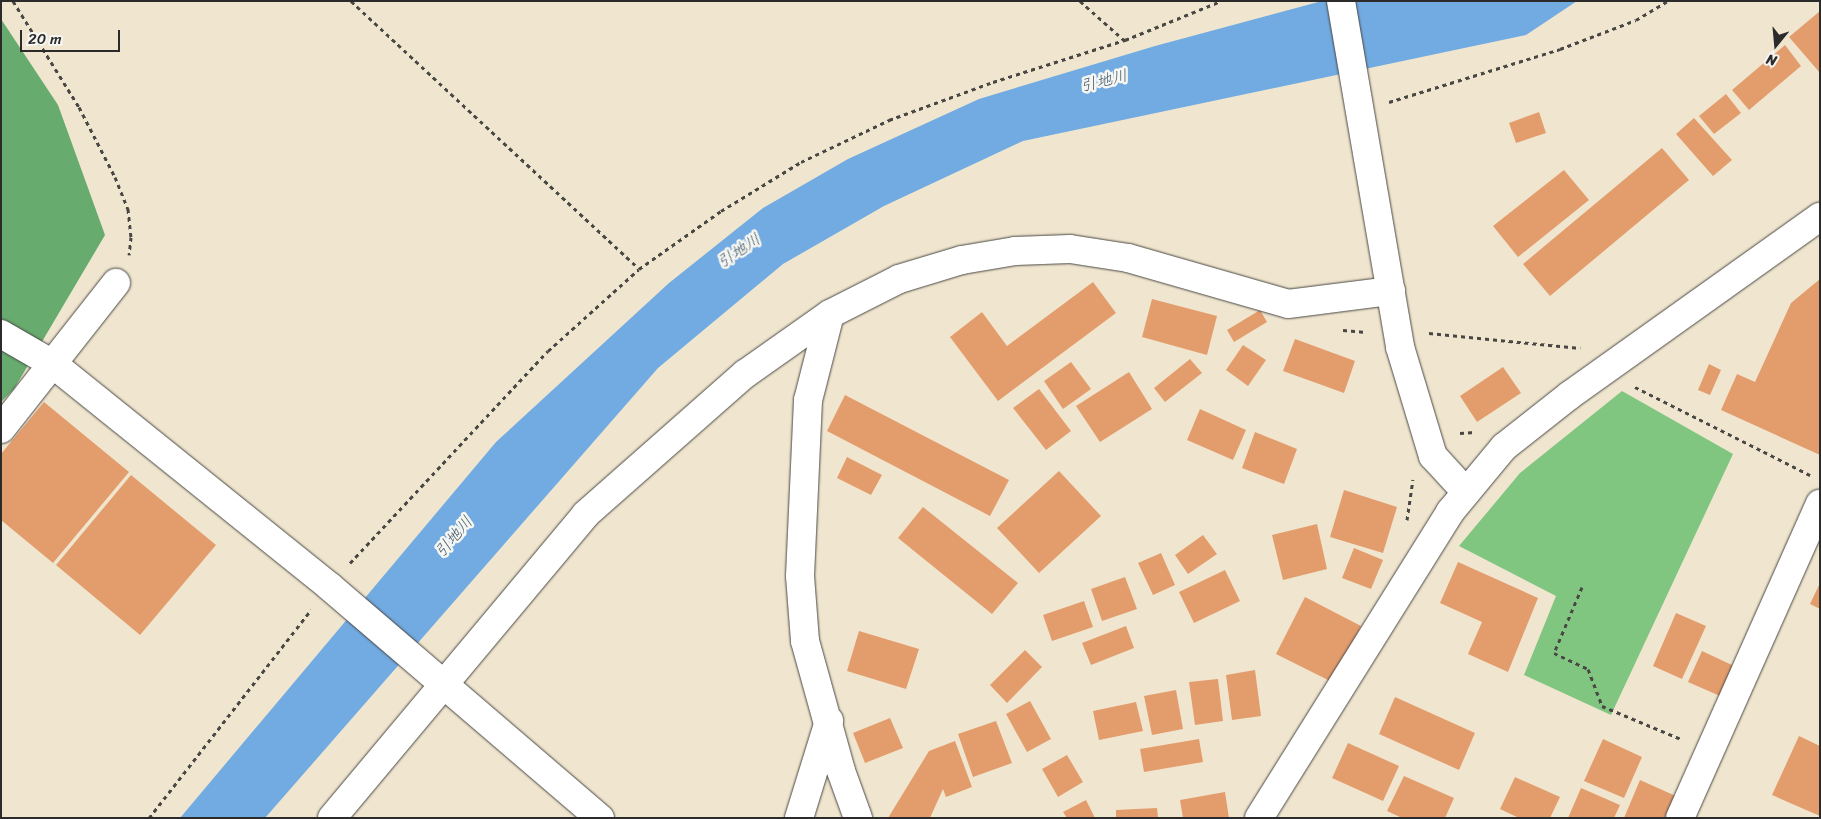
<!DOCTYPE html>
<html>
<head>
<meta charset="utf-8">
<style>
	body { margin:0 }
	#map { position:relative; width:1821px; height:819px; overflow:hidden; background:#f0e6cf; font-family:Sriracha,"Klee One",sans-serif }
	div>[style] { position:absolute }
	.green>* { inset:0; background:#81c680 }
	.forest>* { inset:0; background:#68ab6e }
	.water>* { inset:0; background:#72abe2 }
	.building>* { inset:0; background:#e39d6d }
	.path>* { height:3px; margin-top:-1.5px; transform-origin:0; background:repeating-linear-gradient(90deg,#494744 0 4px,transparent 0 8px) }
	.roads { filter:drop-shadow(0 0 1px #494744) drop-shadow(0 0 1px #494744) }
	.street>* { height:28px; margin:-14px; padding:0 14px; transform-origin:14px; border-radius:14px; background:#fff }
	.secondary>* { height:28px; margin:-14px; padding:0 14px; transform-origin:14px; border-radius:14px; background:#fff }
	span { translate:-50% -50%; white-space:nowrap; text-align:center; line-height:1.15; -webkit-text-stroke:5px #f6f6f2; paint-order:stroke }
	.water-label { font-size:16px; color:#44586b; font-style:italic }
	.frame { position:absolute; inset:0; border:2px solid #2b2b2b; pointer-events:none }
	.north { position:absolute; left:1751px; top:20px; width:50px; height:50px; -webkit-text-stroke:4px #f6f6f2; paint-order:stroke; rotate:197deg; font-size:14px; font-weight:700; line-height:20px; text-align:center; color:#2b2b2b }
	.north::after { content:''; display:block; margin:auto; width:18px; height:22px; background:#2b2b2b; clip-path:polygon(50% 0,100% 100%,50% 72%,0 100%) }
	.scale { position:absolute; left:20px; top:30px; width:100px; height:22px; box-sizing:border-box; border:2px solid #2b2b2b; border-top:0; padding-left:6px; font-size:15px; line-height:18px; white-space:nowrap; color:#2b2b2b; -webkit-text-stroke:4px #f6f6f2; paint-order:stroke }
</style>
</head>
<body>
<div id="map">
	<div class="green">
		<i style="clip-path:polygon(1622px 391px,1733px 454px,1611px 715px,1524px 675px,1556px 596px,1459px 546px,1520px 473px)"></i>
	</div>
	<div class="forest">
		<i style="clip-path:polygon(1px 19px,58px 105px,105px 235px,14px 389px,1px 402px)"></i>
	</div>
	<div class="water">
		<i style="clip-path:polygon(1322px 1px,1577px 1px,1526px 35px,1023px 141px,884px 206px,783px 264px,658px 368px,265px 818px,180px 818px,496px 442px,669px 283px,763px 208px,848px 159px,979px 99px,1155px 46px)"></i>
	</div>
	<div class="building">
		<i style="clip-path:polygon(1820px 11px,1820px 73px,1789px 37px)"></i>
		<i style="clip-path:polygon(1785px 45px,1801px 66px,1749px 110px,1732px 90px)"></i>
		<i style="clip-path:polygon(1726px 94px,1741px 113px,1714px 134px,1699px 116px)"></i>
		<i style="clip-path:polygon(1539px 112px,1546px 133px,1516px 143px,1509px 123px)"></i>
		<i style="clip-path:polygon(1694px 118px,1732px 160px,1713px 176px,1676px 134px)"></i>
		<i style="clip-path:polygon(1662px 148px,1689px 180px,1550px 296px,1523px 264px)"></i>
		<i style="clip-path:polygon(1564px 170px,1589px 200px,1518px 257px,1493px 226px)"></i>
		<i style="clip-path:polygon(1820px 279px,1820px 455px,1721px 410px,1737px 374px,1755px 382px,1791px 303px)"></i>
		<i style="clip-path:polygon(1093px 282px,1116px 313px,998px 401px,950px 337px,982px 312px,1007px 346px)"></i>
		<i style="clip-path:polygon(1152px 299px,1217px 316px,1207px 355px,1142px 337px)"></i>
		<i style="clip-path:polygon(1260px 310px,1267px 322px,1234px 342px,1227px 330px)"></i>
		<i style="clip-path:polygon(1295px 339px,1355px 361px,1344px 393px,1283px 371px)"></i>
		<i style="clip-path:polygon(1243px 345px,1266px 360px,1248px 386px,1226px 370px)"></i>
		<i style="clip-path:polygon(1190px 359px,1202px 373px,1165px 402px,1154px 388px)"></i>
		<i style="clip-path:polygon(1071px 362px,1091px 389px,1063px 409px,1044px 381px)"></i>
		<i style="clip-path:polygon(1709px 364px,1721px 370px,1710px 395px,1698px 390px)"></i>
		<i style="clip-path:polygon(1503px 367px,1521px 393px,1477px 422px,1460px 396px)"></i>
		<i style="clip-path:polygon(1129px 372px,1152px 409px,1100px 442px,1076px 406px)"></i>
		<i style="clip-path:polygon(1039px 389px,1071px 431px,1046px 450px,1013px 408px)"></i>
		<i style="clip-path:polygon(845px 395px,1009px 480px,990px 516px,827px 431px)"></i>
		<i style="clip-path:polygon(44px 402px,129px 472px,53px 563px,1px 520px,1px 454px)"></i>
		<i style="clip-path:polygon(1200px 409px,1246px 430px,1233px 460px,1187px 440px)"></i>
		<i style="clip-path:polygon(1255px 432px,1297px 449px,1284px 484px,1242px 468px)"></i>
		<i style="clip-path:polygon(847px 457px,882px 475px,871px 495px,837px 478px)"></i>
		<i style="clip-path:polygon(1059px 471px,1101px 516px,1039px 573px,997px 528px)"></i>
		<i style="clip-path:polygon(131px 475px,216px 545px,140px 635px,56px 565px)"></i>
		<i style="clip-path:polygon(1344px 490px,1397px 507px,1383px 553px,1330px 537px)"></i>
		<i style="clip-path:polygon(923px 507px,1018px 583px,992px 614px,898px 538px)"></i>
		<i style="clip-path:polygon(1317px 524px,1327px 569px,1283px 580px,1272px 535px)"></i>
		<i style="clip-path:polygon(1203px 535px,1217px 554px,1188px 574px,1175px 555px)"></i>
		<i style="clip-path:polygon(1354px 548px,1383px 560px,1371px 589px,1342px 578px)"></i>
		<i style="clip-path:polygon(1161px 553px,1175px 585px,1153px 595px,1138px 563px)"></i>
		<i style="clip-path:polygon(1458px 562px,1538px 598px,1508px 672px,1468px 654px,1482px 622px,1440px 603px)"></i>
		<i style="clip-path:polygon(1225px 570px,1240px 601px,1194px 623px,1179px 592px)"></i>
		<i style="clip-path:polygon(1125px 577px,1137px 609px,1102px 621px,1091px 589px)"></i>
		<i style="clip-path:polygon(1820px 583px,1820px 609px,1810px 604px)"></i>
		<i style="clip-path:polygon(1305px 597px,1361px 626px,1332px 682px,1276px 654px)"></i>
		<i style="clip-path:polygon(1084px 601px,1093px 627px,1052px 641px,1043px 615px)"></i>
		<i style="clip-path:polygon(1676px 613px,1706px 626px,1682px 679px,1653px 666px)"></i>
		<i style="clip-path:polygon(1126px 626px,1134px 648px,1091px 665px,1082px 643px)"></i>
		<i style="clip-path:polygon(859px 631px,919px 649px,906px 689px,847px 671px)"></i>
		<i style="clip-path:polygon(1025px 650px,1042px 667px,1007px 703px,990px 685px)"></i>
		<i style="clip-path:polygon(1702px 651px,1734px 666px,1720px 696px,1688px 682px)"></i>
		<i style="clip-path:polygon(1255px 670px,1261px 716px,1232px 720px,1226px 675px)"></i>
		<i style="clip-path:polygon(1218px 679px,1223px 721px,1195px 725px,1189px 682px)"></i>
		<i style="clip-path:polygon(1176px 690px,1183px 729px,1152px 735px,1144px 696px)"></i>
		<i style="clip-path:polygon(1395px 697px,1475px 733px,1459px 770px,1379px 734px)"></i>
		<i style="clip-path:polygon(1030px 701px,1051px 739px,1027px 752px,1006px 714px)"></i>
		<i style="clip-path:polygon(1136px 702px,1143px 731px,1099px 740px,1093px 711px)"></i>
		<i style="clip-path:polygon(890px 718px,903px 748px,865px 763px,853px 733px)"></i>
		<i style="clip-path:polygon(996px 721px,1012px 763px,973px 777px,958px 734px)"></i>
		<i style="clip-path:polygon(1799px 736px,1820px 746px,1820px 816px,1772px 795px)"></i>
		<i style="clip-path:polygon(1199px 739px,1203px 762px,1144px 772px,1140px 749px)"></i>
		<i style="clip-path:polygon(1603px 739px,1642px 757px,1624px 798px,1584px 781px)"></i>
		<i style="clip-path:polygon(955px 741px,972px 787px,946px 797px,943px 789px,930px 818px,888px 818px,929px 751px)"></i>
		<i style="clip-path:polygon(1348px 743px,1399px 766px,1383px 801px,1332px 778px)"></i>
		<i style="clip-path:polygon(1067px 755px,1083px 782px,1058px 797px,1042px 769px)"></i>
		<i style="clip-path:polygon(1404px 776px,1454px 798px,1445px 818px,1402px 818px,1387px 811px)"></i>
		<i style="clip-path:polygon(1515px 777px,1560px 797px,1550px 818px,1519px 818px,1500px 809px)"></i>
		<i style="clip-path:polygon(1640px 780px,1678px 797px,1668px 818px,1624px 818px)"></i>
		<i style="clip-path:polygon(1581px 788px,1620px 805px,1614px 818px,1568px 818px)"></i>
		<i style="clip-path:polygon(1225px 792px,1229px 818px,1183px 818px,1180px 800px)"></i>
		<i style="clip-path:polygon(1086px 800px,1095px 818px,1067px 818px,1063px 812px)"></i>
		<i style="clip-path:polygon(1157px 808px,1158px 818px,1116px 818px,1116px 810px)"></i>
	</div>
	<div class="path">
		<i style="left:13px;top:1px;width:125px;rotate:58.1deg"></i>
		<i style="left:79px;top:107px;width:79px;rotate:62.8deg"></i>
		<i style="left:115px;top:177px;width:35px;rotate:68deg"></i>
		<i style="left:128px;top:209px;width:28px;rotate:84deg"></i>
		<i style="left:131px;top:237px;width:18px;rotate:96deg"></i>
		<i style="left:351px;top:1px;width:393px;rotate:42.9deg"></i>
		<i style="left:1080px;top:1px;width:59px;rotate:41.6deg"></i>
		<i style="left:1389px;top:102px;width:179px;rotate:-17.2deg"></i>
		<i style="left:1560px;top:49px;width:81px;rotate:-20.9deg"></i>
		<i style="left:1636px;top:20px;width:37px;rotate:-31deg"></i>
		<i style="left:1343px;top:330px;width:23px;rotate:5deg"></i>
		<i style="left:1429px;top:333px;width:152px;rotate:5.7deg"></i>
		<i style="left:1635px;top:387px;width:196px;rotate:26.7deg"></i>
		<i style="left:1460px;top:433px;width:15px;rotate:-4deg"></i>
		<i style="left:1407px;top:520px;width:41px;rotate:-81.7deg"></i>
		<i style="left:350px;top:563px;width:290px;rotate:-47deg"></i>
		<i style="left:548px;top:351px;width:122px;rotate:-42deg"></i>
		<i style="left:639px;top:269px;width:100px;rotate:-35.3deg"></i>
		<i style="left:721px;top:211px;width:94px;rotate:-31.5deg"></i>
		<i style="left:801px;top:162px;width:98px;rotate:-25.5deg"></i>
		<i style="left:889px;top:120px;width:111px;rotate:-20.1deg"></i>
		<i style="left:993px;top:82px;width:139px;rotate:-17.7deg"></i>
		<i style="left:1125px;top:40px;width:104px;rotate:-22.1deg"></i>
		<i style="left:1582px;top:587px;width:72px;rotate:113deg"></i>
		<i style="left:1554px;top:653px;width:38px;rotate:25deg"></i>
		<i style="left:1588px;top:669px;width:40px;rotate:69deg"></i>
		<i style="left:1602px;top:706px;width:86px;rotate:22.7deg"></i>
		<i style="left:149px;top:818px;width:264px;rotate:-52.1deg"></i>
	</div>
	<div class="roads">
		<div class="street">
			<i style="left:830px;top:314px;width:89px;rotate:104.3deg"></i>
			<i style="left:808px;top:400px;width:176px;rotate:92.6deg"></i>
			<i style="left:800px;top:576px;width:65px;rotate:85.6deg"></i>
			<i style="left:805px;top:641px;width:135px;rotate:74.5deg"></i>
			<i style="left:841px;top:771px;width:50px;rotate:70.1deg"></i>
			<i style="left:1px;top:334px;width:60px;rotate:30deg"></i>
			<i style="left:53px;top:364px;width:354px;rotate:38.8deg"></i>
			<i style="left:329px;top:586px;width:357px;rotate:40.6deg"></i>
			<i style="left:1px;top:429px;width:186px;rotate:-51.8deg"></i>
			<i style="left:332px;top:818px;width:396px;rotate:-50.1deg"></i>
			<i style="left:586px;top:514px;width:212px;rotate:-41.4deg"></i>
			<i style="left:745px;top:374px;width:104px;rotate:-35.2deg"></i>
			<i style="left:830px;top:314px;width:77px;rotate:-26.9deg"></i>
			<i style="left:899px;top:279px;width:66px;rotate:-16.8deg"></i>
			<i style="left:962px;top:260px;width:54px;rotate:-9.6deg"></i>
			<i style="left:1015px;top:251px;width:55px;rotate:-2.1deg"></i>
			<i style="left:1070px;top:249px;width:59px;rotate:8.8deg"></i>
			<i style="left:1128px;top:258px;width:166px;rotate:16deg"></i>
			<i style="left:1288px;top:304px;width:104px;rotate:-7.2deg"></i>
			<i style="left:799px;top:818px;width:102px;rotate:-72.8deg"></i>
			<i style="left:1680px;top:818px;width:344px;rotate:-66deg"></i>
		</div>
		<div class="secondary">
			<i style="left:1341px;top:1px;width:351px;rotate:80.3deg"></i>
			<i style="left:1400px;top:347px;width:114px;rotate:73.2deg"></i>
			<i style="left:1433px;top:456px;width:49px;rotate:47.5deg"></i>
			<i style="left:1259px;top:818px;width:361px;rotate:-58deg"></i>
			<i style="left:1450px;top:512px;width:85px;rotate:-50.3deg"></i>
			<i style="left:1504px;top:447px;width:84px;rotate:-38.2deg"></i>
			<i style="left:1570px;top:395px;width:307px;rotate:-35.5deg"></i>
		</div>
	</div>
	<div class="water-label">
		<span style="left:1104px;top:81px;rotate:-14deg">引地川</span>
		<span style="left:739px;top:251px;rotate:-34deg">引地川</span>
		<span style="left:454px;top:537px;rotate:-49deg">引地川</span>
	</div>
	<div class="frame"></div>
	<div class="north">N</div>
	<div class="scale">20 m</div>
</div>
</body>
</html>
